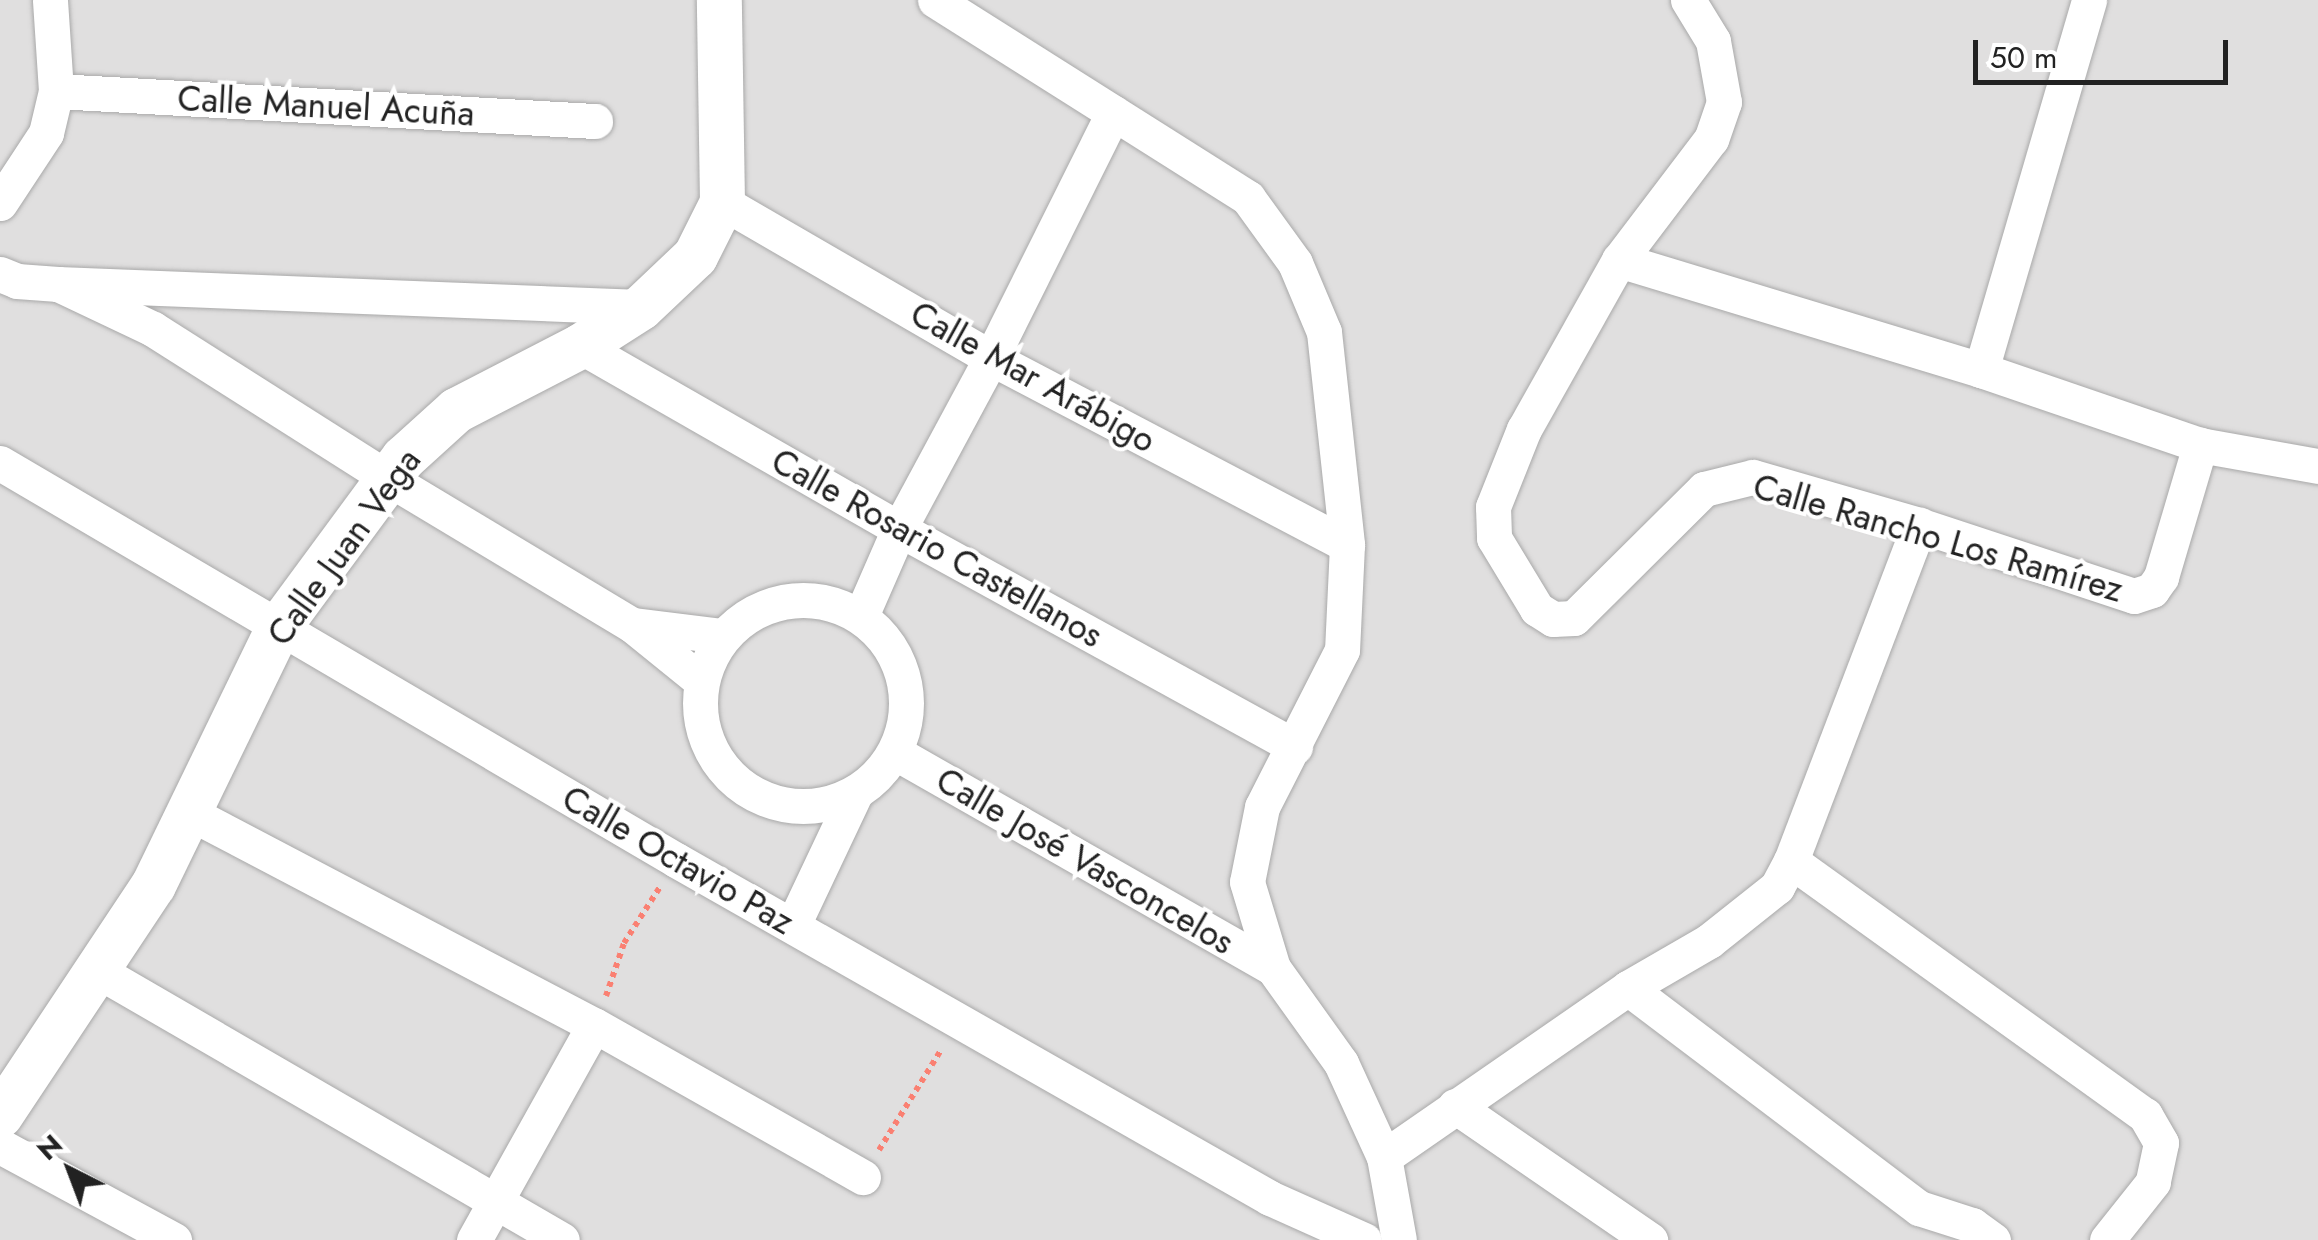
<!DOCTYPE html>
<html>
<head>
<meta charset="utf-8">
<style>
	body { margin:0 }
	#map { position:relative; width:2318px; height:1240px; overflow:hidden; background:#f2efe9; font-family:Jost,sans-serif }
	div>[style] { position:absolute }
	.residential>* { inset:0; background:#e0dfdf }
	.path>* { height:6px; margin-top:-3px; transform-origin:0; background:repeating-linear-gradient(90deg,#fa8072 0 5px,transparent 0 10px) }
	.roads { filter:drop-shadow(0 0 2px #a9a9a9) drop-shadow(0 0 2px #a9a9a9) }
	.minor>* { height:35px; margin:-17.5px; padding:0 17.5px; transform-origin:17.5px; border-radius:17.5px; background:#fff }
	.minor>.ring { margin:-17.5px; padding:0; box-sizing:content-box; background:none; border:35px solid #fff; border-radius:50% }
	.tertiary>* { height:45px; margin:-22.5px; padding:0 22.5px; transform-origin:22.5px; border-radius:22.5px; background:#fff }
	span { translate:-50% -50%; white-space:nowrap; text-align:center; line-height:1.15; -webkit-text-stroke:8px #fff; paint-order:stroke }
	.street-label { font-size:35px; color:#222 }
	.north { position:absolute; left:20px; top:1120px; width:100px; height:100px; -webkit-text-stroke:8px #fff; paint-order:stroke; rotate:318deg; font-size:28px; font-weight:700; line-height:40px; text-align:center; color:#222 }
	.north::after { content:''; display:block; margin:auto; width:35px; height:45px; background:#222; clip-path:polygon(50% 0,100% 100%,50% 72%,0 100%) }
	.scale { position:absolute; left:1973px; top:40px; width:255px; height:45px; box-sizing:border-box; border:5px solid #222; border-top:0; padding-left:12px; font-size:30px; line-height:35px; white-space:nowrap; color:#222; -webkit-text-stroke:8px #fff; paint-order:stroke }
</style>
</head>
<body>
<div id="map">
	<div class="residential">
		<i style="clip-path:polygon(0 0,2318px 0,2318px 1240px,0 1240px)"></i>
	</div>
	<div class="path">
		<i style="left:606px;top:996px;width:56px;rotate:-71.2deg"></i>
		<i style="left:624px;top:943px;width:67px;rotate:-57.3deg"></i>
		<i style="left:879px;top:1150px;width:118px;rotate:-58.2deg"></i>
	</div>
	<div class="roads">
		<div class="minor">
			<i style="left:935px;top:0;width:370px;rotate:32.3deg"></i>
			<i style="left:1248px;top:198px;width:80px;rotate:54.1deg"></i>
			<i style="left:1295px;top:263px;width:75px;rotate:67.2deg"></i>
			<i style="left:1324px;top:332px;width:214px;rotate:83.8deg"></i>
			<i style="left:1347px;top:545px;width:105px;rotate:92.7deg"></i>
			<i style="left:1342px;top:650px;width:176px;rotate:117deg"></i>
			<i style="left:1262px;top:807px;width:76px;rotate:101.3deg"></i>
			<i style="left:1247px;top:882px;width:90px;rotate:73.2deg"></i>
			<i style="left:1273px;top:968px;width:117px;rotate:54.4deg"></i>
			<i style="left:1341px;top:1063px;width:103px;rotate:65.4deg"></i>
			<i style="left:1384px;top:1157px;width:84px;rotate:79.8deg"></i>
			<i style="left:1688px;top:0;width:48px;rotate:58.6deg"></i>
			<i style="left:1713px;top:41px;width:62px;rotate:79.8deg"></i>
			<i style="left:1724px;top:102px;width:39px;rotate:109deg"></i>
			<i style="left:1711px;top:139px;width:152px;rotate:127.2deg"></i>
			<i style="left:1619px;top:260px;width:194px;rotate:119.3deg"></i>
			<i style="left:1524px;top:429px;width:84px;rotate:111.7deg"></i>
			<i style="left:1493px;top:507px;width:31px;rotate:88deg"></i>
			<i style="left:1494px;top:538px;width:83px;rotate:58.8deg"></i>
			<i style="left:1537px;top:609px;width:19px;rotate:32deg"></i>
			<i style="left:1553px;top:619px;width:21px;rotate:-3deg"></i>
			<i style="left:1574px;top:618px;width:183px;rotate:-44.8deg"></i>
			<i style="left:1704px;top:489px;width:50px;rotate:-13.8deg"></i>
			<i style="left:1753px;top:477px;width:173px;rotate:16.1deg"></i>
			<i style="left:1919px;top:525px;width:226px;rotate:18.3deg"></i>
			<i style="left:2134px;top:596px;width:19px;rotate:-18deg"></i>
			<i style="left:2152px;top:590px;width:16px;rotate:-55deg"></i>
			<i style="left:2161px;top:577px;width:138px;rotate:-73.5deg"></i>
			<i style="left:56px;top:91px;width:540px;rotate:3.19deg"></i>
			<i style="left:722px;top:202px;width:311px;rotate:30.1deg"></i>
			<i style="left:991px;top:358px;width:402px;rotate:27.7deg"></i>
			<i style="left:0;top:203px;width:84px;rotate:-56.7deg"></i>
			<i style="left:46px;top:133px;width:43px;rotate:-76.6deg"></i>
			<i style="left:56px;top:91px;width:91px;rotate:-93.8deg"></i>
			<i style="left:1619px;top:260px;width:378px;rotate:16.9deg"></i>
			<i style="left:1981px;top:370px;width:231px;rotate:18.9deg"></i>
			<i style="left:2200px;top:445px;width:120px;rotate:10.1deg"></i>
			<i style="left:0;top:274px;width:18px;rotate:22deg"></i>
			<i style="left:17px;top:281px;width:41px;rotate:4.2deg"></i>
			<i style="left:58px;top:284px;width:583px;rotate:2.26deg"></i>
			<i style="left:58px;top:284px;width:105px;rotate:25.3deg"></i>
			<i style="left:153px;top:329px;width:280px;rotate:32.4deg"></i>
			<i style="left:389px;top:479px;width:283px;rotate:31deg"></i>
			<i style="left:632px;top:625px;width:87px;rotate:39deg"></i>
			<i style="left:580px;top:346px;width:368px;rotate:29.8deg"></i>
			<i style="left:899px;top:529px;width:452px;rotate:28.8deg"></i>
			<i style="left:1981px;top:370px;width:385px;rotate:-73.7deg"></i>
			<i style="left:0;top:463px;width:784px;rotate:30.42deg"></i>
			<i style="left:676px;top:860px;width:683px;rotate:29.64deg"></i>
			<i style="left:1270px;top:1198px;width:103px;rotate:24.1deg"></i>
			<i class="ring" style="left:700px;top:600px;width:171px;height:171px"></i>
			<i style="left:861px;top:616px;width:95px;rotate:-66.4deg"></i>
			<i style="left:899px;top:529px;width:194px;rotate:-61.7deg"></i>
			<i style="left:991px;top:358px;width:274px;rotate:-63.5deg"></i>
			<i style="left:633px;top:625px;width:89px;rotate:7.1deg"></i>
			<i style="left:896px;top:753px;width:434px;rotate:29.7deg"></i>
			<i style="left:188px;top:812px;width:458px;rotate:27.7deg"></i>
			<i style="left:594px;top:1025px;width:309px;rotate:29.5deg"></i>
			<i style="left:1791px;top:861px;width:436px;rotate:35.7deg"></i>
			<i style="left:2145px;top:1115px;width:32px;rotate:60deg"></i>
			<i style="left:2161px;top:1143px;width:40px;rotate:102deg"></i>
			<i style="left:2153px;top:1182px;width:74px;rotate:128.4deg"></i>
			<i style="left:793px;top:925px;width:143px;rotate:-64.7deg"></i>
			<i style="left:98px;top:971px;width:536px;rotate:30.1deg"></i>
			<i style="left:1628px;top:988px;width:365px;rotate:37.1deg"></i>
			<i style="left:1919px;top:1208px;width:56px;rotate:17.8deg"></i>
			<i style="left:1972px;top:1225px;width:26px;rotate:36deg"></i>
			<i style="left:1455px;top:1106px;width:237px;rotate:34.5deg"></i>
			<i style="left:0;top:1146px;width:198px;rotate:28.4deg"></i>
			<i style="left:1384px;top:1157px;width:297px;rotate:-34.7deg"></i>
			<i style="left:1628px;top:988px;width:94px;rotate:-30.1deg"></i>
			<i style="left:1709px;top:941px;width:87px;rotate:-38.5deg"></i>
			<i style="left:1777px;top:887px;width:30px;rotate:-62deg"></i>
			<i style="left:1791px;top:861px;width:360px;rotate:-69.1deg"></i>
			<i style="left:474px;top:1240px;width:246px;rotate:-60.8deg"></i>
		</div>
		<div class="tertiary">
			<i style="left:0;top:1115px;width:276px;rotate:-56.4deg"></i>
			<i style="left:153px;top:885px;width:288px;rotate:-64.1deg"></i>
			<i style="left:279px;top:626px;width:209px;rotate:-53.6deg"></i>
			<i style="left:403px;top:458px;width:72px;rotate:-42.2deg"></i>
			<i style="left:456px;top:410px;width:140px;rotate:-27.3deg"></i>
			<i style="left:580px;top:346px;width:72px;rotate:-32.6deg"></i>
			<i style="left:641px;top:307px;width:74px;rotate:-43.4deg"></i>
			<i style="left:695px;top:256px;width:60px;rotate:-63.4deg"></i>
			<i style="left:722px;top:202px;width:202px;rotate:-90.9deg"></i>
		</div>
	</div>
	<div class="street-label">
		<span style="left:326px;top:106px;rotate:3deg">Calle Manuel Acuña</span>
		<span style="left:1033px;top:377px;rotate:29deg">Calle Mar Arábigo</span>
		<span style="left:1938px;top:538px;rotate:16deg">Calle Rancho Los Ramírez</span>
		<span style="left:344px;top:547px;rotate:-54deg">Calle Juan Vega</span>
		<span style="left:937px;top:548px;rotate:29deg">Calle Rosario Castellanos</span>
		<span style="left:678px;top:860px;rotate:30deg">Calle Octavio Paz</span>
		<span style="left:1085px;top:861px;rotate:30deg">Calle José Vasconcelos</span>
	</div>
	<div class="north">N</div>
	<div class="scale">50 m</div>
</div>
</body>
</html>
